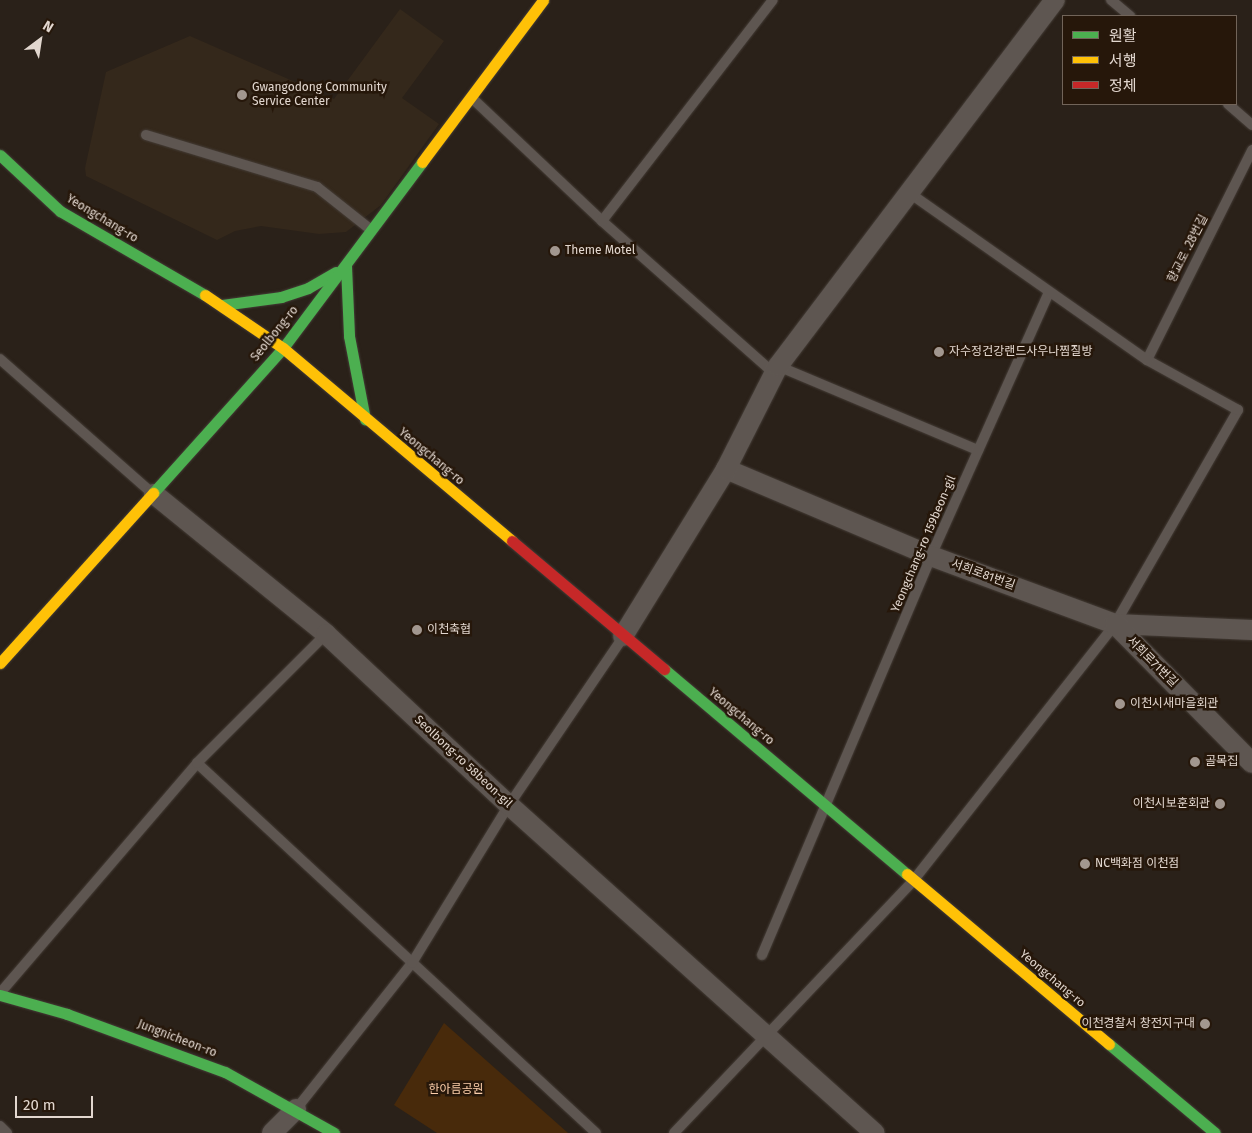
<!DOCTYPE html>
<html>
<head>
<meta charset="utf-8">
<style>
	body { margin:0 }
	#map { position:relative; width:1252px; height:1133px; overflow:hidden; background:#2a2119; font-family:"Fira Sans","Noto Sans KR",sans-serif }
	div>[style] { position:absolute }
	.commercial>* { inset:0; background:#34281b }
	.green>* { inset:0; background:#482a0b }
	.roads { filter:drop-shadow(0 0 1px #443c36) drop-shadow(0 0 1px #443c36) }
	.lane>* { height:10px; margin:-5px; padding:0 5px; transform-origin:5px; border-radius:5px; background:#5e5651 }
	.street>* { height:20px; margin:-10px; padding:0 10px; transform-origin:10px; border-radius:10px; background:#5e5651 }
	.fast>* { height:11px; margin:-5.5px; padding:0 5.5px; transform-origin:5.5px; border-radius:5.5px; background:#4caf50 }
	.slow>* { height:11px; margin:-5.5px; padding:0 5.5px; transform-origin:5.5px; border-radius:5.5px; background:#ffc107 }
	.jam>* { height:11px; margin:-5.5px; padding:0 5.5px; transform-origin:5.5px; border-radius:5.5px; background:#c62828 }
	.dots>* { width:14px; height:14px; translate:-50% -50%; box-sizing:border-box; border:2px solid #26170a; border-radius:50% }
	span { translate:-50% -50%; white-space:nowrap; text-align:center; line-height:1.15; -webkit-text-stroke:5px #26170a; paint-order:stroke }
	.poi-label { font-size:12px; color:#e2d7cf }
	.left { translate:0 -50%; text-align:left }
	.right { translate:-100% -50%; text-align:right }
	.street-label { font-size:12px; color:#e2d7cf }
	.park-label { font-size:12px; color:#fcceaa }
	.legend { position:absolute; left:1062px; top:15px; width:175px; height:90px; box-sizing:border-box; background:#26170a; border:1px solid #716459; margin:0; padding:6px 9px; list-style:none; font-size:15px; color:#e2d7cf }
	.legend li { display:flex; align-items:center; gap:10px; height:25px }
	.legend b { width:25px; border:1px solid #716459 }
	.north { position:absolute; left:15px; top:15px; width:50px; height:50px; -webkit-text-stroke:4px #26170a; paint-order:stroke; rotate:31deg; font-size:14px; font-weight:700; line-height:20px; text-align:center; color:#e2d7cf }
	.north::after { content:''; display:block; margin:auto; width:18px; height:22px; background:#e2d7cf; clip-path:polygon(50% 0,100% 100%,50% 72%,0 100%) }
	.scale { position:absolute; left:15px; top:1096px; width:78px; height:22px; box-sizing:border-box; border:2px solid #e2d7cf; border-top:0; padding-left:6px; font-size:15px; line-height:18px; white-space:nowrap; color:#e2d7cf; -webkit-text-stroke:4px #26170a; paint-order:stroke }
</style>
</head>
<body>
<div id="map">
	<div class="commercial">
		<i style="clip-path:polygon(400px 9px,444px 41px,402px 98px,439px 124px,381px 205px,346px 232px,319px 234px,261px 226px,235px 231px,217px 240px,86px 176px,85px 168px,106px 72px,190px 36px,334px 99px)"></i>
	</div>
	<div class="green">
		<i style="clip-path:polygon(444px 1023px,568px 1133px,437px 1133px,394px 1105px)"></i>
	</div>
	<div class="roads">
		<div class="lane">
			<i style="left:1111px;top:0;width:25px;rotate:40deg"></i>
			<i style="left:472px;top:98px;width:179px;rotate:43.4deg"></i>
			<i style="left:602px;top:221px;width:230px;rotate:41.5deg"></i>
			<i style="left:1228px;top:104px;width:32px;rotate:41deg"></i>
			<i style="left:146px;top:135px;width:179px;rotate:16.9deg"></i>
			<i style="left:317px;top:187px;width:68px;rotate:38.4deg"></i>
			<i style="left:602px;top:221px;width:279px;rotate:-52.3deg"></i>
			<i style="left:0;top:359px;width:201px;rotate:41.4deg"></i>
			<i style="left:1147px;top:360px;width:235px;rotate:-63.4deg"></i>
			<i style="left:778px;top:366px;width:217px;rotate:22.8deg"></i>
			<i style="left:197px;top:763px;width:544px;rotate:42.84deg"></i>
			<i style="left:762px;top:955px;width:433px;rotate:-67deg"></i>
			<i style="left:931px;top:556px;width:289px;rotate:-65.9deg"></i>
			<i style="left:1px;top:992px;width:301px;rotate:-49.4deg"></i>
			<i style="left:197px;top:763px;width:182px;rotate:-45deg"></i>
			<i style="left:297px;top:1108px;width:185px;rotate:-51.6deg"></i>
			<i style="left:412px;top:963px;width:185px;rotate:-58.5deg"></i>
			<i style="left:509px;top:805px;width:203px;rotate:-55.8deg"></i>
			<i style="left:0;top:1126px;width:10px;rotate:45deg"></i>
			<i style="left:674px;top:1133px;width:347px;rotate:-46.5deg"></i>
			<i style="left:913px;top:881px;width:327px;rotate:-51.8deg"></i>
			<i style="left:1115px;top:624px;width:247px;rotate:-60.1deg"></i>
			<i style="left:1238px;top:410px;width:104px;rotate:-151.2deg"></i>
			<i style="left:1147px;top:360px;width:289px;rotate:-144.9deg"></i>
		</div>
		<div class="street">
			<i style="left:726px;top:469px;width:223px;rotate:23deg"></i>
			<i style="left:931px;top:556px;width:196px;rotate:20.3deg"></i>
			<i style="left:1115px;top:624px;width:137px;rotate:2.5deg"></i>
			<i style="left:154px;top:494px;width:222px;rotate:39.1deg"></i>
			<i style="left:326px;top:634px;width:250px;rotate:43.1deg"></i>
			<i style="left:509px;top:805px;width:491px;rotate:41.9deg"></i>
			<i style="left:1115px;top:624px;width:195px;rotate:45.4deg"></i>
			<i style="left:623px;top:636px;width:196px;rotate:-58.3deg"></i>
			<i style="left:726px;top:469px;width:115px;rotate:-63.2deg"></i>
			<i style="left:778px;top:366px;width:459px;rotate:-52.9deg"></i>
			<i style="left:272px;top:1133px;width:34px;rotate:-45deg"></i>
		</div>
		<div class="fast">
			<i style="left:0;top:155px;width:82px;rotate:43deg"></i>
			<i style="left:60px;top:211px;width:168px;rotate:30.1deg"></i>
			<i style="left:346px;top:266px;width:70px;rotate:87.5deg"></i>
			<i style="left:349px;top:336px;width:85px;rotate:79.1deg"></i>
			<i style="left:222px;top:305px;width:60px;rotate:-7.7deg"></i>
			<i style="left:281px;top:297px;width:28px;rotate:-18deg"></i>
			<i style="left:308px;top:288px;width:32px;rotate:-30deg"></i>
			<i style="left:153px;top:493px;width:195px;rotate:-48.1deg"></i>
			<i style="left:283px;top:348px;width:232px;rotate:-53.2deg"></i>
			<i style="left:664px;top:669px;width:318px;rotate:40.2deg"></i>
			<i style="left:0;top:995px;width:70px;rotate:15.8deg"></i>
			<i style="left:67px;top:1014px;width:168px;rotate:20.2deg"></i>
			<i style="left:225px;top:1072px;width:125px;rotate:29.2deg"></i>
			<i style="left:1109px;top:1044px;width:138px;rotate:40deg"></i>
		</div>
		<div class="slow">
			<i style="left:422px;top:162px;width:202px;rotate:-53.2deg"></i>
			<i style="left:205px;top:295px;width:94px;rotate:34.2deg"></i>
			<i style="left:283px;top:348px;width:299px;rotate:40.1deg"></i>
			<i style="left:0;top:663px;width:229px;rotate:-48deg"></i>
			<i style="left:907px;top:874px;width:264px;rotate:40.1deg"></i>
		</div>
		<div class="jam">
			<i style="left:512px;top:541px;width:199px;rotate:40.1deg"></i>
		</div>
	</div>
	<div class="dots">
		<i style="left:242px;top:95px;background:#a2978f"></i>
		<i style="left:555px;top:251px;background:#a2978f"></i>
		<i style="left:939px;top:352px;background:#a2978f"></i>
		<i style="left:417px;top:630px;background:#a2978f"></i>
		<i style="left:1120px;top:704px;background:#a2978f"></i>
		<i style="left:1195px;top:762px;background:#a2978f"></i>
		<i style="left:1220px;top:804px;background:#a2978f"></i>
		<i style="left:1085px;top:864px;background:#a2978f"></i>
		<i style="left:1205px;top:1024px;background:#a2978f"></i>
	</div>
	<div class="poi-label">
		<span class="left" style="left:252px;top:95px">Gwangodong Community<br>Service Center</span>
		<span class="left" style="left:565px;top:251px">Theme Motel</span>
		<span class="left" style="left:949px;top:352px">자수정건강랜드사우나찜질방</span>
		<span class="left" style="left:427px;top:630px">이천축협</span>
		<span class="left" style="left:1130px;top:704px">이천시새마을회관</span>
		<span class="left" style="left:1205px;top:762px">골목집</span>
		<span class="right" style="left:1210px;top:804px">이천시보훈회관</span>
		<span class="left" style="left:1095px;top:864px">NC백화점 이천점</span>
		<span class="right" style="left:1195px;top:1024px">이천경찰서 창전지구대</span>
	</div>
	<div class="street-label">
		<span style="left:102px;top:219px;rotate:31deg">Yeongchang-ro</span>
		<span style="left:1188px;top:249px;rotate:-63deg">향교로 .28번길</span>
		<span style="left:275px;top:334px;rotate:-51deg">Seolbong-ro</span>
		<span style="left:431px;top:457px;rotate:40deg">Yeongchang-ro</span>
		<span style="left:924px;top:544px;rotate:-67deg">Yeongchang-ro 159beon-gil</span>
		<span style="left:983px;top:575px;rotate:20deg">서희로81번길</span>
		<span style="left:1152px;top:662px;rotate:45deg">서희로71번길</span>
		<span style="left:741px;top:717px;rotate:40deg">Yeongchang-ro</span>
		<span style="left:463px;top:762px;rotate:43deg">Seolbong-ro 58beon-gil</span>
		<span style="left:1052px;top:979px;rotate:40deg">Yeongchang-ro</span>
		<span style="left:177px;top:1039px;rotate:21deg">Jungnicheon-ro</span>
	</div>
	<div class="park-label">
		<span style="left:456px;top:1090px">한아름공원</span>
	</div>
	<ul class="legend">
	<li><b style="height:6px;background:#4caf50"></b>원활</li>
	<li><b style="height:6px;background:#ffc107"></b>서행</li>
	<li><b style="height:6px;background:#c62828"></b>정체</li>
	</ul>
	<div class="north">N</div>
	<div class="scale">20 m</div>
</div>
</body>
</html>
